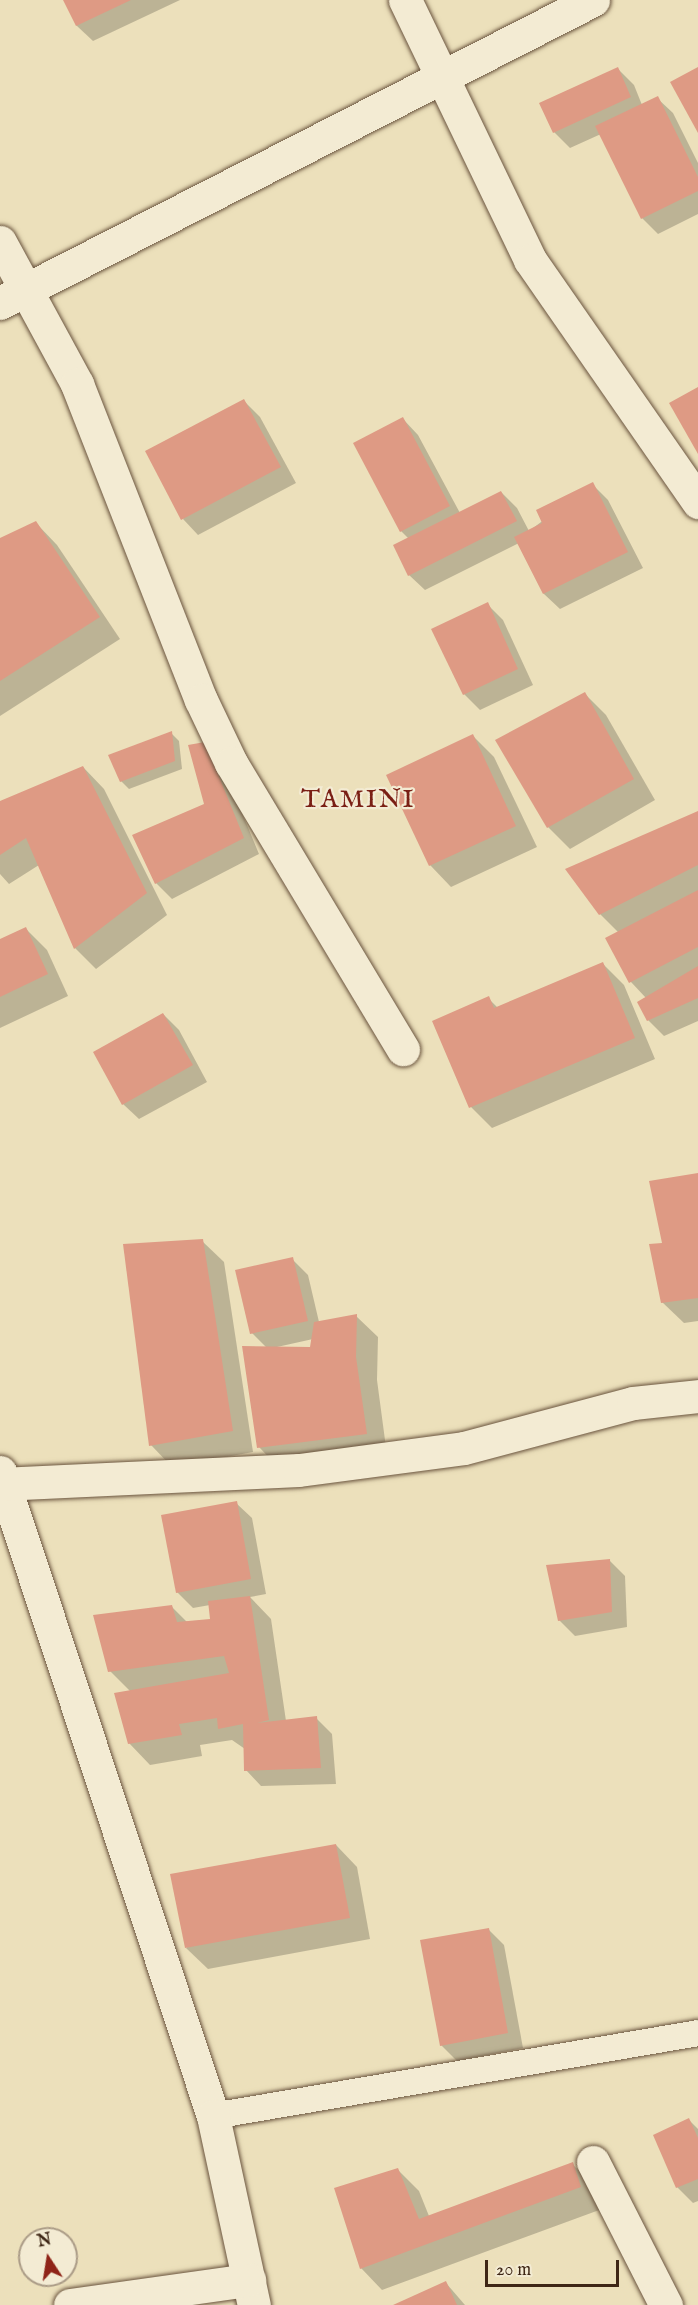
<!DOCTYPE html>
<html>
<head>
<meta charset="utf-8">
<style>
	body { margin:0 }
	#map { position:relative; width:698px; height:2305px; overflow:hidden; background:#ece0bb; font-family:"IM FELL English",serif }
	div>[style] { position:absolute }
	.shadow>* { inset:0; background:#0003 }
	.building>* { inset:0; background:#de9a84 }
	.roads { filter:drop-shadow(0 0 2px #6a543e) drop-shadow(0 0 2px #6a543e) }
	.lane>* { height:26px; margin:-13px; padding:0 13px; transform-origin:13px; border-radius:13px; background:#f3ebd3 }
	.street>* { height:33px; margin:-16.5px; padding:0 16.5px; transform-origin:16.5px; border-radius:16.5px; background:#f3ebd3 }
	.secondary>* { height:33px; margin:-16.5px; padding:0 16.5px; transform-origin:16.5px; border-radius:16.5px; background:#f3ebd3 }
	span { translate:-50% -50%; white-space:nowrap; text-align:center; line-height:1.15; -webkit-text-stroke:4.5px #f3ebd3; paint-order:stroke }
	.neighbourhood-label { font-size:26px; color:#7a1f14; letter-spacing:1.5px }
	.north { position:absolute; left:18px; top:2227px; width:60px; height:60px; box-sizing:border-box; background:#f3ebd3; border:2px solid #ab9c87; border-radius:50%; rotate:348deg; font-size:16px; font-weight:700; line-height:24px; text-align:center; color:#3e2615 }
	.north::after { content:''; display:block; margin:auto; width:21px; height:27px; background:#8f2418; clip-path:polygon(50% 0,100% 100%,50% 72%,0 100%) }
	.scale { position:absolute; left:485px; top:2260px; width:134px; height:27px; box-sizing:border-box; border:3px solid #3e2615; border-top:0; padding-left:8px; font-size:18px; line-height:21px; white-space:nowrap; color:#3e2615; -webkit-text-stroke:4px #f3ebd3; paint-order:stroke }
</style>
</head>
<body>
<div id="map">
	<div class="shadow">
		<i style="clip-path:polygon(65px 0,180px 0,93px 41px,77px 26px)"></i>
		<i style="clip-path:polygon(618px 69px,634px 85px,642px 105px,657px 98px,673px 113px,698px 163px,698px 214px,658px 234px,642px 218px,601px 134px,570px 148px,554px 132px)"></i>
		<i style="clip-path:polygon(244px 401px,260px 417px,296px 483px,198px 535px,183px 519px)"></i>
		<i style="clip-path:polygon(403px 419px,418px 435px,460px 513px,501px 492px,517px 508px,529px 531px,592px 484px,608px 500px,643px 568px,560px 609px,544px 594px,519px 543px,425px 590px,409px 575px,409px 539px,401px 531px)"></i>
		<i style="clip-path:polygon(36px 523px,57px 545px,120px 639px,0 716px,0 539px)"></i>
		<i style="clip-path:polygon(487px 604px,503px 620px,533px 685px,480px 710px,464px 694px)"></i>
		<i style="clip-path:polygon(585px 694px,606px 715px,655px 800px,570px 849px,548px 827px)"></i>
		<i style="clip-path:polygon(171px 733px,179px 741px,182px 769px,129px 789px,121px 781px)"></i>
		<i style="clip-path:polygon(473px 736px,494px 757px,537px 847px,451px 887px,430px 865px)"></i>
		<i style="clip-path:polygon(220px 760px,259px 854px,172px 899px,156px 883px,205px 804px)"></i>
		<i style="clip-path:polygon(83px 767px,104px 789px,167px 915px,96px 969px,75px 948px,39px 865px,9px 884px,0 874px,0 802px)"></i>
		<i style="clip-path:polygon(698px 813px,698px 1021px,664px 1036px,648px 1020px,646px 998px,631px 982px,607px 939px,619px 933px,600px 914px)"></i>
		<i style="clip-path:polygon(26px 929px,47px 950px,68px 996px,0 1028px,0 941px)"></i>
		<i style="clip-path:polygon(603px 964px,624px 985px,655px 1059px,492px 1128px,471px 1107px,488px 998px,498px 1008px)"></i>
		<i style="clip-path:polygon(163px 1014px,179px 1030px,207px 1082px,139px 1119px,123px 1104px)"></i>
		<i style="clip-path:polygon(698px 1175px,698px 1321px,684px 1323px,662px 1302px,664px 1245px)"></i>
		<i style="clip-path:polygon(202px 1241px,224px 1262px,253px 1452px,172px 1467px,151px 1445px)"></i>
		<i style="clip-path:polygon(evenodd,292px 1259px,308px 1275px,319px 1322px,356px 1316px,378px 1337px,377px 1380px,387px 1455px,280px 1469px,259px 1447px,267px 1348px,252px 1333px,292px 1259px,313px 1339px,311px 1348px,277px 1347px,313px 1339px)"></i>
		<i style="clip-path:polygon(236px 1503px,252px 1518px,266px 1594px,250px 1597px,271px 1619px,286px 1721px,316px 1718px,332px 1734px,336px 1784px,261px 1786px,246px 1770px,245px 1749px,232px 1740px,200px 1745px,202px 1756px,150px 1765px,129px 1743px,130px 1691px,110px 1671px,172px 1607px,187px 1622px,212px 1621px,210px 1605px,193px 1608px,177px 1592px)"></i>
		<i style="clip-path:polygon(609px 1560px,625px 1576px,627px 1627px,575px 1636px,559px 1620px)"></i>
		<i style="clip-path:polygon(336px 1845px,357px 1867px,370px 1939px,208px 1969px,186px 1948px)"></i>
		<i style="clip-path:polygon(488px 1929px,504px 1945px,523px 2048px,457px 2061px,441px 2045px)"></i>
		<i style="clip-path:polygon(689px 2120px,698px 2129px,698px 2201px,693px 2203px,677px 2187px)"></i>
		<i style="clip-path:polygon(572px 2164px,594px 2185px,602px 2209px,382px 2290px,361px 2268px,398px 2170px,419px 2191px,429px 2216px)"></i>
		<i style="clip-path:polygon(446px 2283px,465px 2305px,397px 2305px)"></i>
	</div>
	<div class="building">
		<i style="clip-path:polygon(63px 0,131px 0,76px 26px)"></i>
		<i style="clip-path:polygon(618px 67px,631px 97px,553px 133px,539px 103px)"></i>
		<i style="clip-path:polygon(698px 67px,698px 133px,670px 82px)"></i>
		<i style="clip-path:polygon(658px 96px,698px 177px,698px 191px,641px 219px,595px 126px)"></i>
		<i style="clip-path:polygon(698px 387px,698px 454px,669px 403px)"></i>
		<i style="clip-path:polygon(244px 399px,281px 467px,181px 520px,145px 451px)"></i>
		<i style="clip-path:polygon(403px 417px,450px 506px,400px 532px,353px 443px)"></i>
		<i style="clip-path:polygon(593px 482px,628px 552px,543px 594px,514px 537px,542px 523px,536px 510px)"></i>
		<i style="clip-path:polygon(501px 491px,517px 521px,408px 576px,393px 545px)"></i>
		<i style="clip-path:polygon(36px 521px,100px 617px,0 681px,0 538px)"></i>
		<i style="clip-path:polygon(488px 602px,518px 669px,463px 695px,431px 629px)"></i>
		<i style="clip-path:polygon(585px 692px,634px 779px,547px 828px,495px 740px)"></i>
		<i style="clip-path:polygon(172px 731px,175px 761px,120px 782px,108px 755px)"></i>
		<i style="clip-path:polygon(473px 734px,516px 826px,429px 866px,386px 775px)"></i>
		<i style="clip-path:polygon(205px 742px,244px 838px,155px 884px,132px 835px,204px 804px,188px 745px)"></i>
		<i style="clip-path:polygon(83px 766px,147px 893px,74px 949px,26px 838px,0 855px,0 801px)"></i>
		<i style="clip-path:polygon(698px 811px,698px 865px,599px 915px,565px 869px)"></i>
		<i style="clip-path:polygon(698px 890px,698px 947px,629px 983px,605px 938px)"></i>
		<i style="clip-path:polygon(26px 927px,48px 974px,0 997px,0 939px)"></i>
		<i style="clip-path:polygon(603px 962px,635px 1038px,469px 1108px,432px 1021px,489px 996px,494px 1008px)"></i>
		<i style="clip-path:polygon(698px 966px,698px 998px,647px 1021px,637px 1002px)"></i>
		<i style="clip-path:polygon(163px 1013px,193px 1065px,122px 1105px,93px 1052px)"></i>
		<i style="clip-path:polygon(698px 1173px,698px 1298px,661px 1303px,649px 1244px,662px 1243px,649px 1181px)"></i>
		<i style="clip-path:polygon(203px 1239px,233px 1431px,149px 1446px,123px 1244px)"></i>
		<i style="clip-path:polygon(293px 1257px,308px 1321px,250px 1334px,235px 1270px)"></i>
		<i style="clip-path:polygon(357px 1314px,356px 1357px,367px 1434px,257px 1448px,242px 1346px,310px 1347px,314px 1322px)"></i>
		<i style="clip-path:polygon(237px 1501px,251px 1579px,176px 1593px,161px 1515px)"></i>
		<i style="clip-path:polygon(610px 1559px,612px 1612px,558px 1621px,546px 1565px)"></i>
		<i style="clip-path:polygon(250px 1596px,269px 1720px,257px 1723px,317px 1716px,321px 1768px,244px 1771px,243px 1724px,218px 1729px,217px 1718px,179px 1724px,182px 1735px,128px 1744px,114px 1693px,229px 1673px,224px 1656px,108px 1672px,93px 1615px,172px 1605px,177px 1622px,210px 1619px,208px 1601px)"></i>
		<i style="clip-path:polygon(336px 1844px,350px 1918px,185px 1948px,170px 1874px)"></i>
		<i style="clip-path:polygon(489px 1928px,508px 2033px,440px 2046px,420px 1940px)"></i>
		<i style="clip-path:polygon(689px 2118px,698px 2138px,698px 2179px,676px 2188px,653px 2135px)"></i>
		<i style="clip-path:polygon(573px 2162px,581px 2187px,360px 2269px,334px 2188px,398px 2168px,419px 2219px)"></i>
		<i style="clip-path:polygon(446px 2281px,457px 2305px,393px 2305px)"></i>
	</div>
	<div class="roads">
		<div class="lane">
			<i style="left:213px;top:2116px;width:492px;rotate:-9.7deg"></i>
		</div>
		<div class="street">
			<i style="left:405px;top:0;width:288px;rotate:64.3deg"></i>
			<i style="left:530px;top:260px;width:295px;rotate:55.2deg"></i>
			<i style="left:0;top:242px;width:162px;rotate:61.5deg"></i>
			<i style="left:77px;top:384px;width:339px;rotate:68.6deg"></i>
			<i style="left:201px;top:700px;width:70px;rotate:64.5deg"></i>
			<i style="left:231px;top:763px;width:334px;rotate:59deg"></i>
			<i style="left:0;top:1472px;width:678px;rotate:71.7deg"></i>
			<i style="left:213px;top:2116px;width:193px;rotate:77.8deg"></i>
			<i style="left:0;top:1484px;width:299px;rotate:-2.7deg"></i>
			<i style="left:299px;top:1470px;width:166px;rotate:-7.6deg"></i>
			<i style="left:464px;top:1448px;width:175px;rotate:-14.9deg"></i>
			<i style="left:633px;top:1403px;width:65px;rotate:-6.1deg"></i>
			<i style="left:593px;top:2162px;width:161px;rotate:63deg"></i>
			<i style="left:70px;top:2305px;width:181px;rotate:-8deg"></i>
		</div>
		<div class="secondary">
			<i style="left:0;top:303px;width:666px;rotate:-27.07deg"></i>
		</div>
	</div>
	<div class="neighbourhood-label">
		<span style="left:358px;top:800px">TAMINI</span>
	</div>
	<div class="north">N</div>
	<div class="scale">20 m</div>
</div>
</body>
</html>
